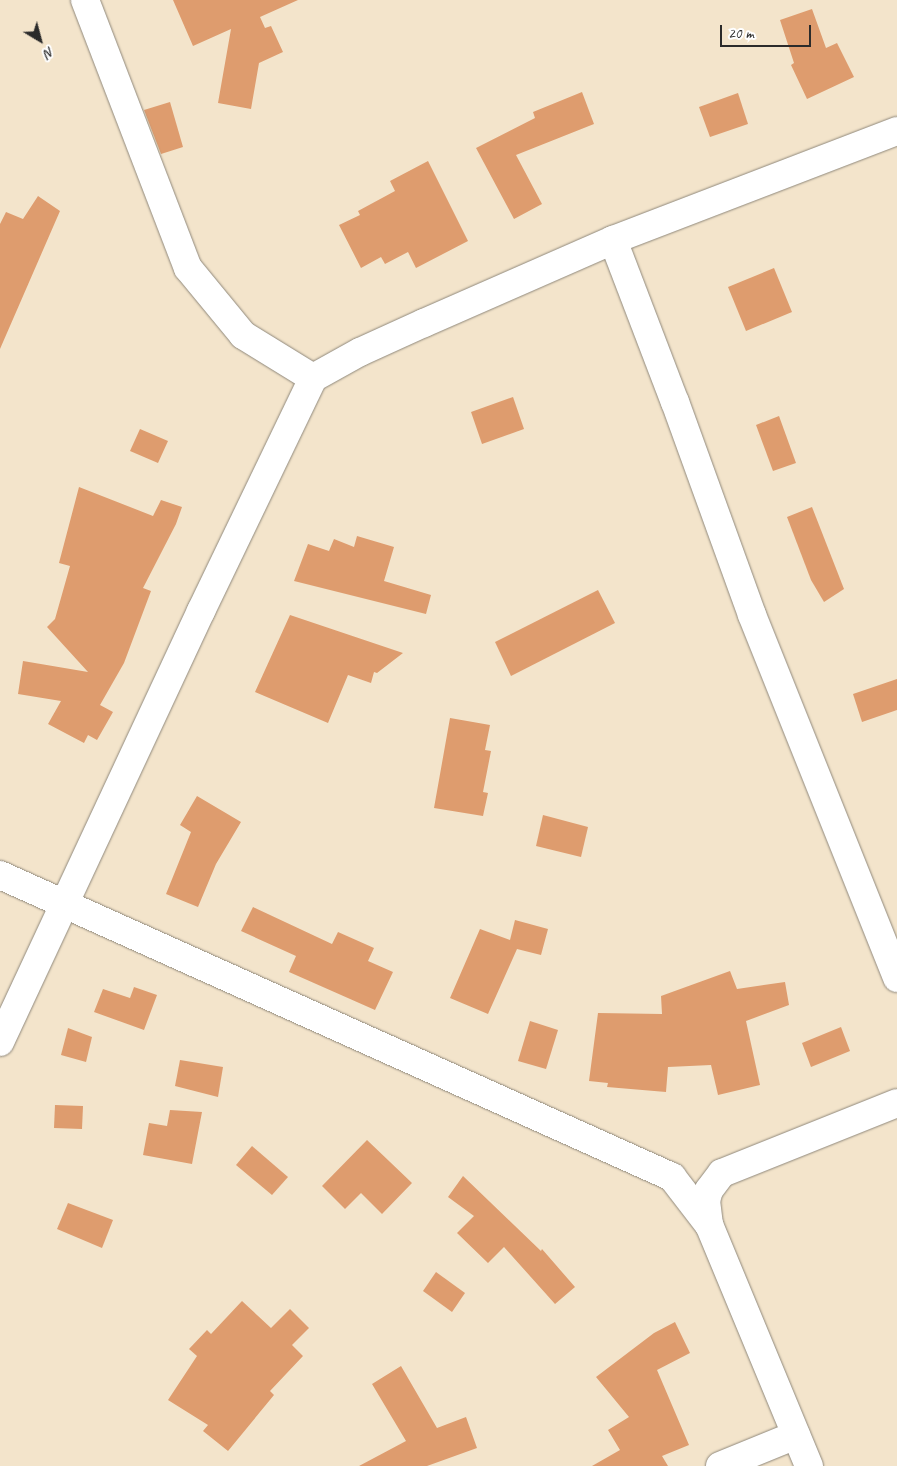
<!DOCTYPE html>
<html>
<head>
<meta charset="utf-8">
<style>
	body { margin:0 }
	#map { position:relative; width:897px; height:1466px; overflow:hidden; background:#f3e4cb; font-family:Caveat,sans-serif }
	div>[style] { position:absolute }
	.building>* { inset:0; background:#de9c6e }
	.roads { filter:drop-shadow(0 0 1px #8f887b) drop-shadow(0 0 1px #8f887b) }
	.minor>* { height:28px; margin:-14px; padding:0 14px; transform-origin:14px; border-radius:14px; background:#fff }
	span { translate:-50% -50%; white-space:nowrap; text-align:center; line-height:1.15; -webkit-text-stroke:4px #fff; paint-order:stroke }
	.north { position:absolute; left:15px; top:15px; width:50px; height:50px; -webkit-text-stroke:4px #fff; paint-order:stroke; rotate:143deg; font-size:14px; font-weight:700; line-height:20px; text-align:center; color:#2b2b2b }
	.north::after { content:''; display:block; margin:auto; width:18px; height:22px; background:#2b2b2b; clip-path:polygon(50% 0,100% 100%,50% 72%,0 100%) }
	.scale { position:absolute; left:720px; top:25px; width:91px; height:22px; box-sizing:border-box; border:2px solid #2b2b2b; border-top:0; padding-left:6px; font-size:15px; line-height:18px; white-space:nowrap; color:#2b2b2b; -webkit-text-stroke:4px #fff; paint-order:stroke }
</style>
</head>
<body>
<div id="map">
	<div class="building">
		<i style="clip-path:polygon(173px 0,298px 0,260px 17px,265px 28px,271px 26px,283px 52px,259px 63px,251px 109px,218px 103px,231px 29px,193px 46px)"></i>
		<i style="clip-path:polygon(812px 9px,826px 48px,837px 43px,854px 77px,807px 99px,791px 65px,794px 63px,780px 20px)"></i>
		<i style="clip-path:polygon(582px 92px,594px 124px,516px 155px,542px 204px,514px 219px,476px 148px,535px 118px,533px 112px)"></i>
		<i style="clip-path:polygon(738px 93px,748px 124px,710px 137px,699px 107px)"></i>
		<i style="clip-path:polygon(170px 102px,183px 147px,161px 154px,144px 110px)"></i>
		<i style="clip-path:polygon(428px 161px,468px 241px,416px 268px,408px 252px,385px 264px,381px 257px,361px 268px,339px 225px,360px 215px,358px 211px,395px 191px,390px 181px)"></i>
		<i style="clip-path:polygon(38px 196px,60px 211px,0 349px,0 224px,6px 212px,23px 219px)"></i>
		<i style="clip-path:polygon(774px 268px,792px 312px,746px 331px,728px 287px)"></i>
		<i style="clip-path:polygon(513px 397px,524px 429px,482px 444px,471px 412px)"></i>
		<i style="clip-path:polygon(779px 416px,796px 463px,773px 471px,756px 425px)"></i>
		<i style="clip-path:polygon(140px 429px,168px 441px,158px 463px,130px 451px)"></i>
		<i style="clip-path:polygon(79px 487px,153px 516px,161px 500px,182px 507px,176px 524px,143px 588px,151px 591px,124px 663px,100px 705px,113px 712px,97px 740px,88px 735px,84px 743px,48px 724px,61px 701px,18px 694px,23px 661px,88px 672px,47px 627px,55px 619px,70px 566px,59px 563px)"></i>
		<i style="clip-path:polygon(812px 507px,844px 589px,824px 602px,811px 580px,787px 517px)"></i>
		<i style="clip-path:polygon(357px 536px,394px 547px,384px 581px,431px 595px,426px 614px,294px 581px,308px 544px,329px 551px,334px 539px,354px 547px)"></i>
		<i style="clip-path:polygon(598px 590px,615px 623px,511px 676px,495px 642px)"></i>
		<i style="clip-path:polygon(290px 615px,403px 653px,377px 673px,374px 672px,371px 683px,348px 675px,328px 723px,255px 692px)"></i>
		<i style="clip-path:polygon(897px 679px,897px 710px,862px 722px,853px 694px)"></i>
		<i style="clip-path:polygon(450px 718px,490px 725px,485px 750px,491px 751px,483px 792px,488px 793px,483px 816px,434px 808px)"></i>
		<i style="clip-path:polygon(197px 796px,241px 822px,216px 864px,198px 907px,166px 894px,191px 832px,180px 825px)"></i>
		<i style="clip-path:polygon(543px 815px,588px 827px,581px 857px,536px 846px)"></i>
		<i style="clip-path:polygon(253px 907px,332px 944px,338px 932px,374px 948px,368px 961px,393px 972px,375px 1010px,289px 972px,296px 956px,241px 931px)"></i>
		<i style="clip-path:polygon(515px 920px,548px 929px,541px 955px,517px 949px,488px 1014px,450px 998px,480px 929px,510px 940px)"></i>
		<i style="clip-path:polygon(730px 971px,737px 989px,785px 982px,789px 1005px,746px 1021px,760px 1085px,718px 1095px,711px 1065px,668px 1067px,666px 1092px,607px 1087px,608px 1083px,589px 1081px,598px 1013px,662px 1014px,661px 996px)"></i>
		<i style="clip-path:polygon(134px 987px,157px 995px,144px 1030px,94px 1012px,103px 989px,130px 998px)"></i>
		<i style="clip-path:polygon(530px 1021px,558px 1030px,546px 1069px,518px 1061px)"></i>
		<i style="clip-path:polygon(841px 1027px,850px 1051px,811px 1067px,802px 1043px)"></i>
		<i style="clip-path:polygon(68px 1028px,92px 1037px,86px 1062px,61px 1055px)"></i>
		<i style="clip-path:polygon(180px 1060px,223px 1067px,218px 1097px,175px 1086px)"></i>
		<i style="clip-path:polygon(55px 1105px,83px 1106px,82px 1129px,54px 1128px)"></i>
		<i style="clip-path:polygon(170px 1110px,202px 1112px,192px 1164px,143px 1155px,149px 1123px,167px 1126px)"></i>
		<i style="clip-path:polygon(367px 1140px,412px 1183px,382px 1214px,361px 1193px,345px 1209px,322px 1186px)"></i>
		<i style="clip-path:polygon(252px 1146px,288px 1177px,272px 1195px,236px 1165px)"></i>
		<i style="clip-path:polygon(463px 1176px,541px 1251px,542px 1249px,575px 1287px,555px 1304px,504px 1247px,488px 1263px,457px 1233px,474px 1216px,448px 1197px)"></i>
		<i style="clip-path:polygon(68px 1203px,113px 1220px,102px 1248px,57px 1229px)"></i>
		<i style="clip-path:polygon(436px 1272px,465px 1293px,452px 1312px,423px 1291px)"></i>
		<i style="clip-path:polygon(242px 1301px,271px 1328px,290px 1309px,309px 1328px,292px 1345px,303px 1356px,270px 1391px,274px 1395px,228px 1451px,203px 1431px,208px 1425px,168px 1400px,197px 1356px,189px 1349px,207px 1330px,211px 1334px)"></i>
		<i style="clip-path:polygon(675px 1322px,690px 1353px,657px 1370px,689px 1445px,662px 1456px,668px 1466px,592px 1466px,620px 1450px,608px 1430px,629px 1417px,596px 1377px,654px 1333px)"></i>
		<i style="clip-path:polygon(401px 1366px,437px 1428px,466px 1417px,477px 1448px,427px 1466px,359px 1466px,406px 1441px,372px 1384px)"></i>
	</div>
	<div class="roads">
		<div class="minor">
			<i style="left:85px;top:0;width:287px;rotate:69deg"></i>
			<i style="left:188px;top:268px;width:87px;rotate:50.6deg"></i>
			<i style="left:243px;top:335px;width:82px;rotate:31.6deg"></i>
			<i style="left:613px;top:240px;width:173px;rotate:69.1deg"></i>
			<i style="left:675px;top:402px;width:226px;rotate:70.1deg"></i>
			<i style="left:752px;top:615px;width:391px;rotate:68.2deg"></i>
			<i style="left:0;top:875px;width:737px;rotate:24.2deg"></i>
			<i style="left:672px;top:1177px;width:61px;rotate:52.4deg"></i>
			<i style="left:0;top:1042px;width:476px;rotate:-65deg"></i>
			<i style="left:201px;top:611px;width:259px;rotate:-64.3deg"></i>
			<i style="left:313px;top:378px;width:54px;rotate:-29deg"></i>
			<i style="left:360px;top:352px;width:70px;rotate:-24.4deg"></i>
			<i style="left:424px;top:323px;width:206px;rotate:-23.7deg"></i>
			<i style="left:613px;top:240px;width:304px;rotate:-21deg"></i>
			<i style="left:720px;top:1466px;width:82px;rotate:-22.2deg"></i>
			<i style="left:809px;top:1466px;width:261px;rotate:-112.5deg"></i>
			<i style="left:709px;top:1225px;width:24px;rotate:-97deg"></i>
			<i style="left:706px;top:1201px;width:11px;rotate:-75deg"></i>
			<i style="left:709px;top:1190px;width:21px;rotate:-53deg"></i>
			<i style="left:722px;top:1173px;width:188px;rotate:-21.8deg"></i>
		</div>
	</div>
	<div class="north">N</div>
	<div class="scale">20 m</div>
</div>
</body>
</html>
